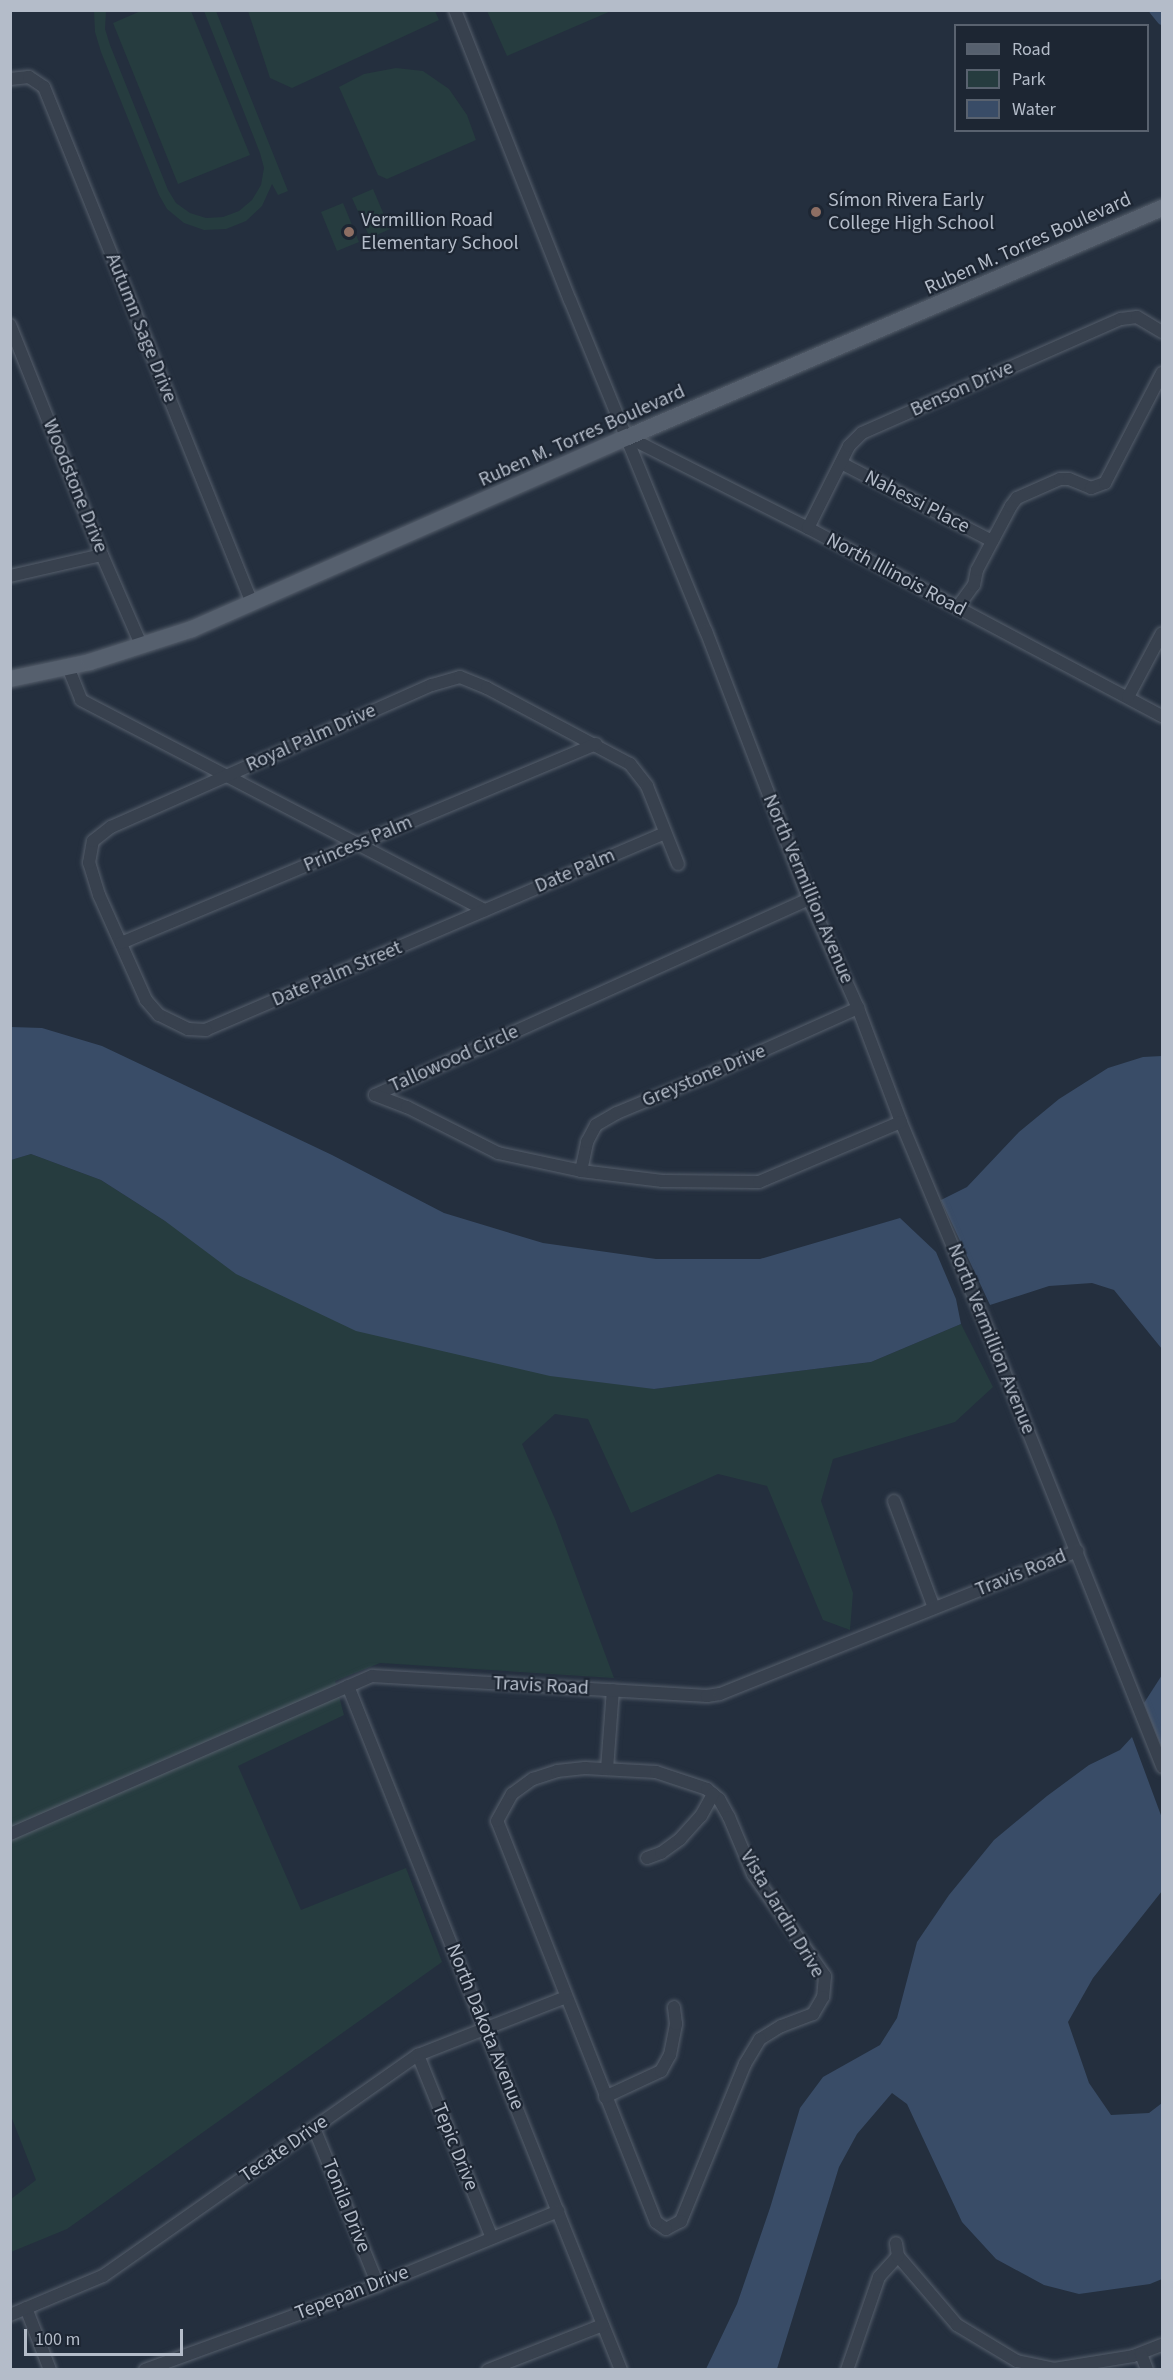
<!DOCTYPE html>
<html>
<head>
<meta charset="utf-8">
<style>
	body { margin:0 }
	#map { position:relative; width:1173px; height:2380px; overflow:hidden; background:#242f3e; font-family:"Source Sans 3",sans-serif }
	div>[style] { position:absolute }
	.green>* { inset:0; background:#263c3f }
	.water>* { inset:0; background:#394c67 }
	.canal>* { height:10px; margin:-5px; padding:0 5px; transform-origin:5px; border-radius:5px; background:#394c67 }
	.roads { filter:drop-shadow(0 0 2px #565f6c) drop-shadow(0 0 2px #565f6c) }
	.minor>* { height:12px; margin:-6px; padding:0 6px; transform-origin:6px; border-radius:6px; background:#38414e }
	.major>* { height:16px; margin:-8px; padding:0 8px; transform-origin:8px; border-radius:8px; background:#56606e }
	.dots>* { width:16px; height:16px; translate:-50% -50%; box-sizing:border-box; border:3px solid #1d2633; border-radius:50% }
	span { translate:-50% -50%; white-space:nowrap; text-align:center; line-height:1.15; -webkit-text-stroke:4.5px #1d2633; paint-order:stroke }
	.poi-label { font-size:20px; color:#b4bcc9 }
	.left { translate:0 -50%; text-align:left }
	.street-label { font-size:20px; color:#b4bcc9 }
	.frame { position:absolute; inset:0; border:12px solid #b4bcc9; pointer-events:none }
	.legend { position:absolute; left:954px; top:24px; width:195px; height:108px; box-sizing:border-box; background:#1d2633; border:2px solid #59626f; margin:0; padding:8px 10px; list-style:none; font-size:18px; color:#b4bcc9 }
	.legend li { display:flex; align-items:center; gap:12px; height:30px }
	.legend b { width:30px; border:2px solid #59626f }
	.scale { position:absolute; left:24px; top:2329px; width:159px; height:27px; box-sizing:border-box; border:3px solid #b4bcc9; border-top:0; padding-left:8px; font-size:18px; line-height:21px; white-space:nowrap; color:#b4bcc9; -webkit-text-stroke:4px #1d2633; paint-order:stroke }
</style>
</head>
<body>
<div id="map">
	<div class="green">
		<i style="clip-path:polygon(143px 10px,191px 11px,250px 155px,178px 184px,113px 23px)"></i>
		<i style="clip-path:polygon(94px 11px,106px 11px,105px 29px,110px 45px,168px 190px,176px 203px,190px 213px,206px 218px,223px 217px,239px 211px,252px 200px,261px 185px,264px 168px,260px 153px,204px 11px,216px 11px,288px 191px,278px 195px,272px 184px,262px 206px,246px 221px,226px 229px,204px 230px,184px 223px,167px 209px,159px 195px,101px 52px,95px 32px)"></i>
		<i style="clip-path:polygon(248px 11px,435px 11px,439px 20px,292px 88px,270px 78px)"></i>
		<i style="clip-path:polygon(487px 11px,611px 11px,507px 56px)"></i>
		<i style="clip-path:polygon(396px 68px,423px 71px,449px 89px,467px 115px,476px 140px,387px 179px,378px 175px,339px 87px,364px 74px)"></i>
		<i style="clip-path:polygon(373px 189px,390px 229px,370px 238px,352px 198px)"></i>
		<i style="clip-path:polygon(343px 203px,359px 242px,337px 251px,321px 212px)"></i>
		<i style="clip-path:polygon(31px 1154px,101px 1180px,165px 1221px,654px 1389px,871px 1362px,961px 1324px,993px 1387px,955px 1422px,833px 1459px,821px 1501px,853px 1593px,850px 1630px,823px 1620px,767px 1486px,718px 1474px,631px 1513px,588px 1419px,555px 1414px,522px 1444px,555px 1519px,614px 1678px,380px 1663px,335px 1681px,344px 1715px,238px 1766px,301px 1910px,406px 1868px,442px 1962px,67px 2229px,11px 2252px,11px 2199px,36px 2180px,11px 2116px,11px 1160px)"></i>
	</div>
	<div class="water">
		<i style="clip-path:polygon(11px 1027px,42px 1028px,102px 1046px,332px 1155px,444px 1213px,543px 1243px,656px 1259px,760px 1259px,900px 1218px,936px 1252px,956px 1299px,961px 1324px,871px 1362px,654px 1389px,550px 1376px,356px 1331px,236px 1274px,165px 1221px,101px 1180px,31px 1154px,11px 1160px)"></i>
		<i style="clip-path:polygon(1162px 1056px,1162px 1349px,1114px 1290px,1092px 1283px,1049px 1286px,990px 1305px,941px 1200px,967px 1187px,1019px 1132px,1059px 1099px,1108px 1068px,1143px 1057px)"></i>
		<i style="clip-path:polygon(1162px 1675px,1162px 1748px,1144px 1703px)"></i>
		<i style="clip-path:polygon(1132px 1737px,1162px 1818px,1162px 1891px,1093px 1978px,1068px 2022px,1089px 2083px,1111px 2115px,1149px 2113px,1162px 2103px,1162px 2279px,1150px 2284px,1079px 2294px,1044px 2285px,996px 2259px,962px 2222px,907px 2104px,892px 2093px,857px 2134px,839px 2167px,777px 2369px,706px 2369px,737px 2304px,770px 2208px,800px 2108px,823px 2077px,880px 2045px,897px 2018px,917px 1942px,949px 1895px,994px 1840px,1047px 1796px,1089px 1765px,1120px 1750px)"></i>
	</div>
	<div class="canal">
		<i style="left:1154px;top:10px;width:13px;rotate:51deg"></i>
	</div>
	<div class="roads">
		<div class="minor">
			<i style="left:455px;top:10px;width:312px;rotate:68.4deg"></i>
			<i style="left:570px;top:300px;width:358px;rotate:67.7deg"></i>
			<i style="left:706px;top:631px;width:287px;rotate:69deg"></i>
			<i style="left:809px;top:899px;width:120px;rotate:65.8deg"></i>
			<i style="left:858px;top:1008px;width:122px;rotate:69.3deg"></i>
			<i style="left:901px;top:1122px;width:232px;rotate:67.4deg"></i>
			<i style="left:990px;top:1336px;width:464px;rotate:68.2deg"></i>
			<i style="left:10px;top:79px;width:19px;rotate:-6deg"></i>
			<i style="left:29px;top:77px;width:18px;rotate:34deg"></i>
			<i style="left:44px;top:87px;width:556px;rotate:68.05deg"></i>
			<i style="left:10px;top:325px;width:248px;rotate:68.2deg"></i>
			<i style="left:102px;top:555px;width:100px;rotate:66.5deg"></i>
			<i style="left:628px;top:437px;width:202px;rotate:26.8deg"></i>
			<i style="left:808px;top:528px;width:401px;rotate:28deg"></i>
			<i style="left:841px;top:463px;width:170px;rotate:27.3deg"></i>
			<i style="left:808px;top:528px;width:92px;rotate:-63.4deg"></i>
			<i style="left:849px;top:446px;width:18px;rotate:-45deg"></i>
			<i style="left:862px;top:433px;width:283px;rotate:-23.8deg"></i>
			<i style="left:1121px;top:319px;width:16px;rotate:-7deg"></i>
			<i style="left:1137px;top:317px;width:29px;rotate:31deg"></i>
			<i style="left:10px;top:576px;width:94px;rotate:-12.9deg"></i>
			<i style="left:957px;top:608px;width:29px;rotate:-54deg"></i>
			<i style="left:974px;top:585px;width:15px;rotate:-79deg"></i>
			<i style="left:977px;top:570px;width:72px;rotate:-62deg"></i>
			<i style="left:1011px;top:506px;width:10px;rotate:-53deg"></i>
			<i style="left:1017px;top:498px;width:47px;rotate:-23.8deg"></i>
			<i style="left:1060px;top:479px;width:9px"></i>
			<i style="left:1069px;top:479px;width:24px;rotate:22deg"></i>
			<i style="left:1091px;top:488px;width:15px;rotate:-20deg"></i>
			<i style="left:1105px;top:483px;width:124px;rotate:-62.6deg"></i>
			<i style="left:68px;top:667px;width:35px;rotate:68deg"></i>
			<i style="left:81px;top:700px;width:455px;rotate:27.5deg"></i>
			<i style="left:1128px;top:697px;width:72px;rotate:-62deg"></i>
			<i style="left:665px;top:833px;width:499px;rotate:156.8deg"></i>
			<i style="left:206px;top:1030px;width:18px;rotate:-177deg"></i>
			<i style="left:188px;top:1029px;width:32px;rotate:-154deg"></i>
			<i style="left:159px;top:1015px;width:20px;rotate:-131deg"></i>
			<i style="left:146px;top:1000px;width:115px;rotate:-114.1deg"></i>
			<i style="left:99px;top:895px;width:34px;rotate:-107deg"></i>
			<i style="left:89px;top:863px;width:22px;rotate:-80deg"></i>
			<i style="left:93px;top:841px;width:23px;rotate:-38deg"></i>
			<i style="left:111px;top:827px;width:351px;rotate:-23.9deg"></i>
			<i style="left:432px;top:685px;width:29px;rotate:-16deg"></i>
			<i style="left:460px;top:677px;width:29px;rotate:22deg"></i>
			<i style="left:487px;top:688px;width:162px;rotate:28deg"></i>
			<i style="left:630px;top:764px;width:28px;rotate:52deg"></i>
			<i style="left:647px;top:786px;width:84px;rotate:68.3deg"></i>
			<i style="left:809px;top:899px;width:476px;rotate:155.7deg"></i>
			<i style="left:375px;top:1095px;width:34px;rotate:21deg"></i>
			<i style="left:407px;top:1107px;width:102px;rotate:26.8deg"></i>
			<i style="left:498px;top:1153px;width:85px;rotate:12.2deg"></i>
			<i style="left:581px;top:1171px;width:82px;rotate:7deg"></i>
			<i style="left:662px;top:1181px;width:97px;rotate:0.6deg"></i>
			<i style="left:759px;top:1182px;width:154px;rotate:-22.9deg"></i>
			<i style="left:121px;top:943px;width:515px;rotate:-22.73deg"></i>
			<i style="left:581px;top:1171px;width:30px;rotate:-78deg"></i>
			<i style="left:587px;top:1142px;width:19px;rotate:-62deg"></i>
			<i style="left:596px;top:1125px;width:24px;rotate:-30deg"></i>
			<i style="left:617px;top:1113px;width:96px;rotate:-22.6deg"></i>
			<i style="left:706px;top:1076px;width:167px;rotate:-24.1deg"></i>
			<i style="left:894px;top:1501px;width:114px;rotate:69.5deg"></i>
			<i style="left:348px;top:1686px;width:736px;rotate:68.24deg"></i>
			<i style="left:585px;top:1768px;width:71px;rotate:3.2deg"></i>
			<i style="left:656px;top:1772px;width:54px;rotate:18.4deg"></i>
			<i style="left:707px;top:1789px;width:16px;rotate:40deg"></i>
			<i style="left:719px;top:1799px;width:21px;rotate:61deg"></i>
			<i style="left:729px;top:1817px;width:62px;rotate:67.2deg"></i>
			<i style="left:753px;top:1874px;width:125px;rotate:54.8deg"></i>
			<i style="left:825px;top:1976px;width:21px;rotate:95deg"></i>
			<i style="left:823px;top:1997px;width:20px;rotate:120deg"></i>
			<i style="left:813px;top:2014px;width:34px;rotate:159deg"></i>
			<i style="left:781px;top:2026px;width:25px;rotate:148deg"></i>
			<i style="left:760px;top:2039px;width:29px;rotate:121deg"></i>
			<i style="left:745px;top:2064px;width:170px;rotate:112.2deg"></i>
			<i style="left:681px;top:2221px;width:17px;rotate:152deg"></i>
			<i style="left:666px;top:2229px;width:12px;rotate:-145deg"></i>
			<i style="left:656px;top:2222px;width:431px;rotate:-111.6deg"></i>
			<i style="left:497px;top:1821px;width:31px;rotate:-61deg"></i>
			<i style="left:512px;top:1794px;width:26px;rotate:-36deg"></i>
			<i style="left:533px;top:1779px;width:25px;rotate:-18deg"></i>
			<i style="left:557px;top:1771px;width:28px;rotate:-6deg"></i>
			<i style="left:607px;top:1769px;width:79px;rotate:-85.7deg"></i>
			<i style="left:10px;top:1834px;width:395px;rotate:-23.6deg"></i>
			<i style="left:372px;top:1676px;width:336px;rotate:3.4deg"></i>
			<i style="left:707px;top:1696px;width:13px;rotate:-9deg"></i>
			<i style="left:720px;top:1694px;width:385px;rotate:-21.8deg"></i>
			<i style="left:647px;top:1858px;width:15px;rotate:-20deg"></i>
			<i style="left:661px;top:1853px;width:24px;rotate:-36deg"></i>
			<i style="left:680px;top:1839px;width:31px;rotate:-48deg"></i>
			<i style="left:701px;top:1816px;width:25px;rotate:-61deg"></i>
			<i style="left:418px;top:2055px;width:197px;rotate:68deg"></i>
			<i style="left:605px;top:2097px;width:62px;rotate:-24.9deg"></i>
			<i style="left:661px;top:2071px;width:18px;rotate:-61deg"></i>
			<i style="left:670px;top:2055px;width:32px;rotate:-79deg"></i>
			<i style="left:676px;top:2024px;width:17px;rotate:-97deg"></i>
			<i style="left:314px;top:2128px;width:170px;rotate:67.8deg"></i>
			<i style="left:898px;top:2256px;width:91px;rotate:49.5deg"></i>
			<i style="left:957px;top:2325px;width:70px;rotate:31deg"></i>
			<i style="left:1017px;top:2361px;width:38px;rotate:12deg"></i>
			<i style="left:1054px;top:2369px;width:80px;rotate:-9.3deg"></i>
			<i style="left:1133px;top:2356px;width:31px;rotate:-21deg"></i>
			<i style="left:26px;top:2308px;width:66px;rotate:68.8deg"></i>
			<i style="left:10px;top:2315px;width:101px;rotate:-22.8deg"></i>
			<i style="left:103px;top:2276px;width:385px;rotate:-35.1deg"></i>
			<i style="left:418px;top:2055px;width:159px;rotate:-21.4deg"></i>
			<i style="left:1141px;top:2354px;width:17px;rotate:69deg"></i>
			<i style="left:145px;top:2370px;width:248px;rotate:-20deg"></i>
			<i style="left:378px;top:2285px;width:195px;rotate:-22.3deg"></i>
			<i style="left:488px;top:2370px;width:123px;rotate:-21.4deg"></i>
			<i style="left:847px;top:2370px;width:98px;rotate:-71deg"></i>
			<i style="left:879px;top:2277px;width:28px;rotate:-48deg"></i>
			<i style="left:898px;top:2256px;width:13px;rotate:-99deg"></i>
		</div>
		<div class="major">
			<i style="left:10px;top:679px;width:82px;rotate:-12deg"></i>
			<i style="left:90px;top:662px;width:107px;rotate:-17.9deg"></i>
			<i style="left:192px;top:629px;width:476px;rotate:-23.8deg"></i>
			<i style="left:628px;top:437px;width:581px;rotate:-23.21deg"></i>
		</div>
	</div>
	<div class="dots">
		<i style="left:816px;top:212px;background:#8d6e63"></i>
		<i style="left:349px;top:232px;background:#8d6e63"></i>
	</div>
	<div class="poi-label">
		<span class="left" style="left:828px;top:212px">Símon Rivera Early<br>College High School</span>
		<span class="left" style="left:361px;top:232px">Vermillion Road<br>Elementary School</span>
	</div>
	<div class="street-label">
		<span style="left:1028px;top:244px;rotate:-24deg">Ruben M. Torres Boulevard</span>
		<span style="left:141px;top:328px;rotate:68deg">Autumn Sage Drive</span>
		<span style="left:962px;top:389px;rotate:-24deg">Benson Drive</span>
		<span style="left:582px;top:436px;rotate:-24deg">Ruben M. Torres Boulevard</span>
		<span style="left:75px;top:486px;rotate:68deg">Woodstone Drive</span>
		<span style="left:917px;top:502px;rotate:27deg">Nahessi Place</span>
		<span style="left:896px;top:575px;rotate:28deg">North Illinois Road</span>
		<span style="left:311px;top:738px;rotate:-24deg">Royal Palm Drive</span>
		<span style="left:358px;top:844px;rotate:-23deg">Princess Palm</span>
		<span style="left:575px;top:871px;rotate:-23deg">Date Palm</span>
		<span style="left:808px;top:889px;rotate:67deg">North Vermillion Avenue</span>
		<span style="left:337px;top:974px;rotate:-23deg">Date Palm Street</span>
		<span style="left:454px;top:1059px;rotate:-24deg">Tallowood Circle</span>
		<span style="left:704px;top:1076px;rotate:-23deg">Greystone Drive</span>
		<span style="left:991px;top:1339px;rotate:68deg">North Vermillion Avenue</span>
		<span style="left:1021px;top:1573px;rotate:-22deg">Travis Road</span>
		<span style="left:541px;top:1686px;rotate:3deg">Travis Road</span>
		<span style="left:782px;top:1914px;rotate:59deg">Vista Jardin Drive</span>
		<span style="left:485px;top:2027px;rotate:68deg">North Dakota Avenue</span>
		<span style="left:455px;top:2147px;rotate:68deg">Tepic Drive</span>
		<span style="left:284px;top:2149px;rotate:-35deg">Tecate Drive</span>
		<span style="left:346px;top:2206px;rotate:68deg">Tonila Drive</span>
		<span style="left:352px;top:2293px;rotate:-21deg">Tepepan Drive</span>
	</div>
	<div class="frame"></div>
	<ul class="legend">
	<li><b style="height:8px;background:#56606e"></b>Road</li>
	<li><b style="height:16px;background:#263c3f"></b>Park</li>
	<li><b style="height:16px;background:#394c67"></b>Water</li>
	</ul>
	<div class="scale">100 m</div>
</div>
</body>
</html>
